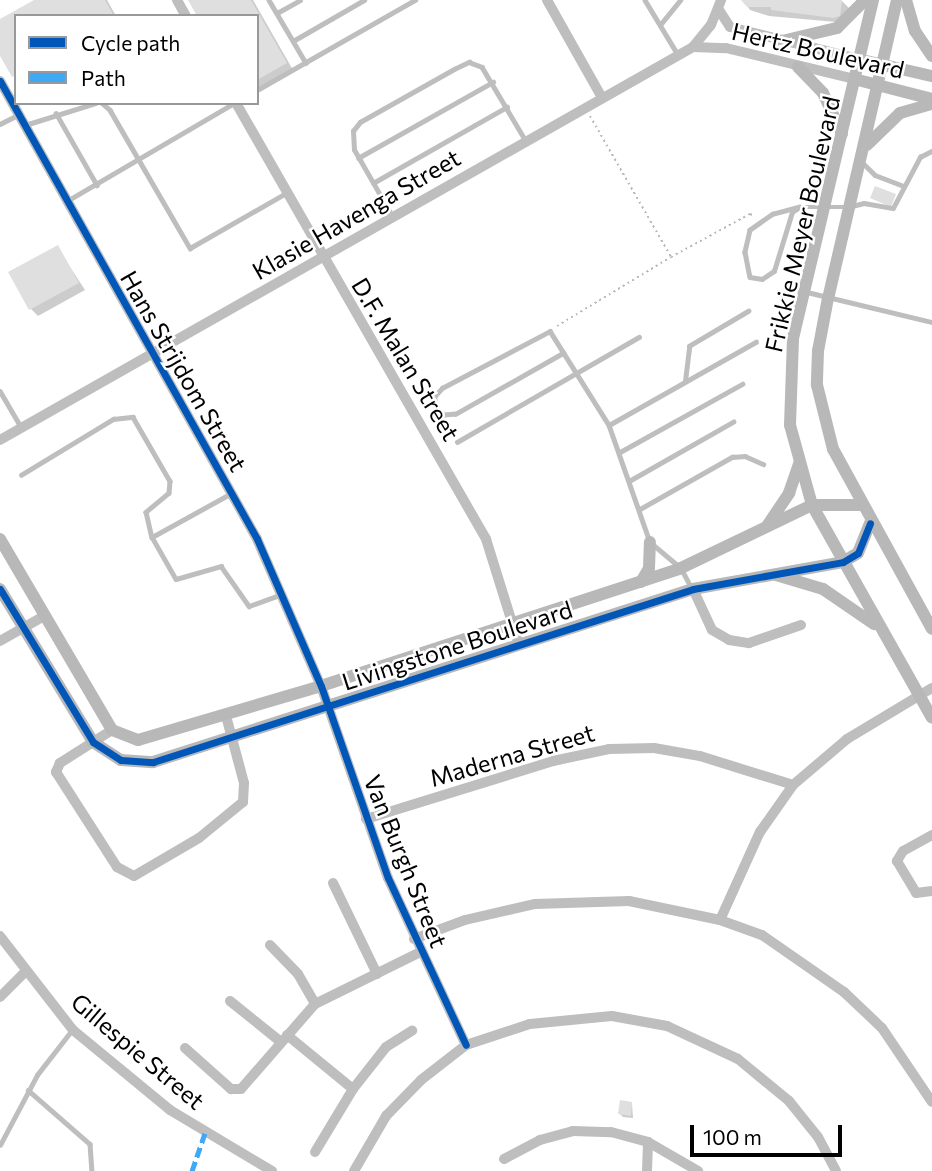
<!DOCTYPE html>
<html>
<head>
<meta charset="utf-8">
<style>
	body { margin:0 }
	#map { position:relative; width:932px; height:1171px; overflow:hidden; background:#fff; font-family:Commissioner,sans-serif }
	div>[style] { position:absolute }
	.shadow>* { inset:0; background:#0003 }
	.building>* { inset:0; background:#dfdfdf }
	.path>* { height:2px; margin-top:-1px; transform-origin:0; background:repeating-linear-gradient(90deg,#b9b9b9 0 2px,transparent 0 5.5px) }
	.lane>* { height:4.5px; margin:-2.25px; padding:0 2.25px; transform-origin:2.25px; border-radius:2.25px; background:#bebebe }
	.street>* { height:10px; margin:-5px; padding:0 5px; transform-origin:5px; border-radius:5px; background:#bebebe }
	.secondary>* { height:12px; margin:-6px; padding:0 6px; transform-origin:6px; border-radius:6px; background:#b8b8b8 }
	.quiet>* { height:5px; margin-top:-2.5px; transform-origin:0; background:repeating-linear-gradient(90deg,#3fa9f5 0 10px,transparent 0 15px) }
	.cycleway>* { height:7px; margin:-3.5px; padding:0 3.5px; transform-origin:3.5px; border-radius:3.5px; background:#0057b8 }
	span { translate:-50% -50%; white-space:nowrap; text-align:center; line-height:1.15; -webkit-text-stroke:5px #fff; paint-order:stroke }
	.street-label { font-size:24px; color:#000 }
	.legend { position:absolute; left:14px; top:14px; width:245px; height:91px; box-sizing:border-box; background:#fff; border:2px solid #999; margin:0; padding:9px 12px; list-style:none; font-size:21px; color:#000 }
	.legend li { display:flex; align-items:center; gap:14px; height:35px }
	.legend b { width:35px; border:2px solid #999 }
	.scale { position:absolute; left:690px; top:1125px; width:152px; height:32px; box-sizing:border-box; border:4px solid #000; border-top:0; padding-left:9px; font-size:21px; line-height:24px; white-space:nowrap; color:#000; -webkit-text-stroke:5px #fff; paint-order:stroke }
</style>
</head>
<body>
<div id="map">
	<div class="shadow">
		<i style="clip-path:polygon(38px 0,107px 0,116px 16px,16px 16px,16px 79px,0 53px,0 21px)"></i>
		<i style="clip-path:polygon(190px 0,253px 0,293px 70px,257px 91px,257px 16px)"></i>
		<i style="clip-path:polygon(743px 0,841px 0,849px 8px,847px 23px,769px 16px,750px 10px)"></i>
		<i style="clip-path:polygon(57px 247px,85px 290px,38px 316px,31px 309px)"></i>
		<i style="clip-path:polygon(632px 1104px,633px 1118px,623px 1117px,620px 1114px)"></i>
	</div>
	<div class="building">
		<i style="clip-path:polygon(34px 0,105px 0,114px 16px,16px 16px,16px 75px,12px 77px,0 56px,0 19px)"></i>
		<i style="clip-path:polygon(188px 0,251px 0,287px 63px,257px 80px,257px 16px,197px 16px)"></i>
		<i style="clip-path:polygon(741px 0,842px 0,840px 16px,833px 18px,771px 10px,771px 7px,747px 7px)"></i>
		<i style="clip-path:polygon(875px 186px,896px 194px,891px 207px,870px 198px)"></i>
		<i style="clip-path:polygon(58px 245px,79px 283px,29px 310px,8px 272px)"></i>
		<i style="clip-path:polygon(620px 1100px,632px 1102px,631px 1116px,618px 1114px)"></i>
	</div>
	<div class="path">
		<i style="left:590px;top:116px;width:163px;rotate:60.1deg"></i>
		<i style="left:557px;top:326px;width:133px;rotate:-31.2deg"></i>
		<i style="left:671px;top:257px;width:90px;rotate:-28.6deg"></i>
		<i style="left:750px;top:214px;width:5px;rotate:22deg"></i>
	</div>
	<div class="lane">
		<i style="left:269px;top:0;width:73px;rotate:59.6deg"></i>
		<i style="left:645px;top:0;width:62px;rotate:58.9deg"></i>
		<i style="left:277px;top:13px;width:26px;rotate:-29deg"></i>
		<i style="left:660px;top:25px;width:32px;rotate:-51deg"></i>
		<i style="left:293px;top:41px;width:82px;rotate:-30deg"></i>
		<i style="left:257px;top:90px;width:182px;rotate:-29.7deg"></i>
		<i style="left:102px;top:103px;width:11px;rotate:41deg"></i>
		<i style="left:110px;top:110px;width:160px;rotate:59.9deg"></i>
		<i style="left:190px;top:248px;width:111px;rotate:-29.8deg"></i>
		<i style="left:56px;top:113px;width:83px;rotate:60.3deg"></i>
		<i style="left:0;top:124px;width:20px;rotate:-27deg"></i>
		<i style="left:25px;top:125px;width:74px;rotate:-17.2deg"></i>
		<i style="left:358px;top:158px;width:155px;rotate:-29.4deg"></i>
		<i style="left:863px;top:163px;width:17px;rotate:45deg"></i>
		<i style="left:875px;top:175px;width:31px;rotate:21deg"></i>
		<i style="left:373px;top:183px;width:154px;rotate:-29.6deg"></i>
		<i style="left:67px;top:201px;width:194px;rotate:-30.4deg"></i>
		<i style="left:800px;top:207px;width:28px;rotate:165deg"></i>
		<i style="left:773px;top:214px;width:28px;rotate:145deg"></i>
		<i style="left:750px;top:230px;width:23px;rotate:103deg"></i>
		<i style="left:745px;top:252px;width:25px;rotate:79deg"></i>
		<i style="left:750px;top:277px;width:12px;rotate:9deg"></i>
		<i style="left:762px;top:279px;width:14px;rotate:-34deg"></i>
		<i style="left:774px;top:271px;width:62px;rotate:-73deg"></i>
		<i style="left:792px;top:212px;width:9px;rotate:-32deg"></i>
		<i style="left:800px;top:207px;width:48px"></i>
		<i style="left:848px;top:207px;width:16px;rotate:-14deg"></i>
		<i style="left:864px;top:203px;width:29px;rotate:10deg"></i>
		<i style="left:893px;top:208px;width:58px;rotate:-62.1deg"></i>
		<i style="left:920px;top:157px;width:13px;rotate:-27deg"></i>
		<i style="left:392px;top:216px;width:76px;rotate:-119.9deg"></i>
		<i style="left:354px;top:150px;width:19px;rotate:-93deg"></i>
		<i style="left:353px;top:131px;width:11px;rotate:-52deg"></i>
		<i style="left:360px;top:122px;width:108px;rotate:-29.4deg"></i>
		<i style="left:454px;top:69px;width:17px;rotate:-25deg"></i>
		<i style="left:469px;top:62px;width:14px;rotate:21deg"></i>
		<i style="left:482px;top:67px;width:86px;rotate:59.3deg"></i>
		<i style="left:807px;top:292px;width:129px;rotate:13.5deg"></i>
		<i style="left:564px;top:353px;width:124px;rotate:150.5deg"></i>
		<i style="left:456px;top:414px;width:12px;rotate:175deg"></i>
		<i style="left:444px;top:415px;width:11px;rotate:-139deg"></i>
		<i style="left:436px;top:408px;width:11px;rotate:-100deg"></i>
		<i style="left:434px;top:397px;width:12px;rotate:-48deg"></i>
		<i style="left:442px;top:388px;width:122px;rotate:-27.8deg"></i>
		<i style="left:550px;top:331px;width:111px;rotate:57.9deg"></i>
		<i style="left:609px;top:425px;width:124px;rotate:70.7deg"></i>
		<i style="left:650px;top:542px;width:40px;rotate:40deg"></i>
		<i style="left:681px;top:568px;width:24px;rotate:62deg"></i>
		<i style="left:685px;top:381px;width:35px;rotate:-83deg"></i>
		<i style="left:689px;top:346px;width:69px;rotate:-30.7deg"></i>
		<i style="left:0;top:391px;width:42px;rotate:59.7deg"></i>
		<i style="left:609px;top:425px;width:169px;rotate:-29.5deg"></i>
		<i style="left:457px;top:442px;width:210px;rotate:-30deg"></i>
		<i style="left:620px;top:452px;width:140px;rotate:-29.1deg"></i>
		<i style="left:21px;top:475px;width:108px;rotate:-31.3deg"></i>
		<i style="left:113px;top:419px;width:20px;rotate:-6deg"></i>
		<i style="left:133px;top:417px;width:74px;rotate:60deg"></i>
		<i style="left:170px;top:481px;width:12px;rotate:95deg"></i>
		<i style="left:169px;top:493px;width:30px;rotate:140deg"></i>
		<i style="left:146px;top:512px;width:26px;rotate:77deg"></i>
		<i style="left:152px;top:537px;width:89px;rotate:-28.9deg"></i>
		<i style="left:629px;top:481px;width:120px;rotate:-29.6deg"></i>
		<i style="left:640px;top:509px;width:106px;rotate:-29.5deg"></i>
		<i style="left:732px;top:457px;width:13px;rotate:-4deg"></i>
		<i style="left:745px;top:456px;width:20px;rotate:24deg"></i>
		<i style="left:152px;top:537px;width:48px;rotate:60.3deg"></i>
		<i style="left:176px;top:579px;width:47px;rotate:-16.1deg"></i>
		<i style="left:221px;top:566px;width:49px;rotate:55deg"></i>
		<i style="left:249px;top:606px;width:33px;rotate:-20deg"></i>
		<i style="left:28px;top:1090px;width:82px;rotate:41.1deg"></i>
		<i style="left:90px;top:1144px;width:27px;rotate:86deg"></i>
		<i style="left:0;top:1145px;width:79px;rotate:-62.1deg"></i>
		<i style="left:37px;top:1075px;width:57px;rotate:-52.1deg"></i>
	</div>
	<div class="street">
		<i style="left:177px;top:0;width:18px;rotate:61deg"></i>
		<i style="left:547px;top:0;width:110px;rotate:60.6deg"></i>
		<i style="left:719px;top:10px;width:20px;rotate:57deg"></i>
		<i style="left:730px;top:27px;width:136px;rotate:14deg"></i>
		<i style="left:693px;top:47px;width:33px;rotate:2deg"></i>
		<i style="left:726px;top:48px;width:136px;rotate:13.6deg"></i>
		<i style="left:0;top:81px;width:525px;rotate:60.7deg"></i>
		<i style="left:257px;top:539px;width:160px;rotate:66.5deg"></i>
		<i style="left:321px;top:686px;width:203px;rotate:70.8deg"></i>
		<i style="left:388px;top:878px;width:184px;rotate:65deg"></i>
		<i style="left:236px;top:103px;width:503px;rotate:60.17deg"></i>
		<i style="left:486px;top:539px;width:111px;rotate:72.7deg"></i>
		<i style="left:0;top:440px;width:797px;rotate:-29.56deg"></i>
		<i style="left:693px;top:47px;width:28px;rotate:-51deg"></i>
		<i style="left:711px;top:25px;width:27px;rotate:-68deg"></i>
		<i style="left:693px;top:589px;width:45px;rotate:65.1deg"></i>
		<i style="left:712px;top:630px;width:20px;rotate:30deg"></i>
		<i style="left:729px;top:640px;width:20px;rotate:9deg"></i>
		<i style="left:749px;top:643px;width:55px;rotate:-19.1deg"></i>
		<i style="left:0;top:641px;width:51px;rotate:-29.6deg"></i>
		<i style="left:112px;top:730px;width:62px;rotate:147.6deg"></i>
		<i style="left:60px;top:763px;width:10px;rotate:114deg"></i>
		<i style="left:56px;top:772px;width:113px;rotate:57.3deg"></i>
		<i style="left:117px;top:867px;width:19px;rotate:28deg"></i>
		<i style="left:134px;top:876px;width:75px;rotate:-30.3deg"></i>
		<i style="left:199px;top:838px;width:57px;rotate:-39.3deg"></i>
		<i style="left:243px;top:802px;width:19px;rotate:-87deg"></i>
		<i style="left:244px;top:783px;width:69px;rotate:-105deg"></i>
		<i style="left:366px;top:819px;width:196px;rotate:-17.2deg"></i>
		<i style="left:553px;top:761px;width:57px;rotate:-12.1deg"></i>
		<i style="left:609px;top:749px;width:45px;rotate:-1.3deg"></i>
		<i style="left:654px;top:748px;width:47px;rotate:9.9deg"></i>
		<i style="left:700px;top:756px;width:97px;rotate:17.3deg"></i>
		<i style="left:932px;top:835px;width:33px;rotate:151deg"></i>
		<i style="left:903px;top:851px;width:12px;rotate:121deg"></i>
		<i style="left:897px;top:861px;width:37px;rotate:59deg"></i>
		<i style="left:916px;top:893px;width:16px;rotate:-7deg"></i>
		<i style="left:333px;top:883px;width:101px;rotate:64.2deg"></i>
		<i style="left:720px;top:920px;width:97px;rotate:-65.6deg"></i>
		<i style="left:760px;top:832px;width:57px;rotate:-54.9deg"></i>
		<i style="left:793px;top:785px;width:71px;rotate:-40.4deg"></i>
		<i style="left:847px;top:739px;width:99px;rotate:-31deg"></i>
		<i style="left:0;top:936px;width:119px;rotate:52.2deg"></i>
		<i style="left:73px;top:1030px;width:126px;rotate:39.5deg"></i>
		<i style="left:170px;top:1110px;width:119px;rotate:30.9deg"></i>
		<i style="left:414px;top:939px;width:54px;rotate:-20.4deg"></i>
		<i style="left:465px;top:920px;width:72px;rotate:-12.9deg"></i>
		<i style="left:535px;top:904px;width:94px;rotate:-1.8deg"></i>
		<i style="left:629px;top:901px;width:93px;rotate:11.8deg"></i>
		<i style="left:720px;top:920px;width:45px;rotate:19.7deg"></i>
		<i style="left:762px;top:935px;width:100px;rotate:34.8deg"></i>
		<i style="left:844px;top:992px;width:52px;rotate:43.5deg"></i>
		<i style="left:882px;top:1028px;width:89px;rotate:56deg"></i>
		<i style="left:270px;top:945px;width:40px;rotate:46deg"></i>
		<i style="left:298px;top:974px;width:34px;rotate:60deg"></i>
		<i style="left:0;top:997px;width:35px;rotate:-45deg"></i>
		<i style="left:230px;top:1001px;width:65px;rotate:38.8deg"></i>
		<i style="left:287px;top:1035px;width:85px;rotate:39.3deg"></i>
		<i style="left:353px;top:1089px;width:53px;rotate:-51.8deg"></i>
		<i style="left:386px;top:1047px;width:31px;rotate:-32deg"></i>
		<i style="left:185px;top:1048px;width:62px;rotate:41.7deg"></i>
		<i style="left:231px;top:1089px;width:10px"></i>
		<i style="left:241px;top:1089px;width:113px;rotate:-49deg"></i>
		<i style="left:315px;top:1004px;width:117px;rotate:-26.3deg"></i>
		<i style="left:315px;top:1152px;width:74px;rotate:-58.9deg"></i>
		<i style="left:504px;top:1159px;width:41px;rotate:-27.8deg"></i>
		<i style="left:540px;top:1140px;width:34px;rotate:-15deg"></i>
		<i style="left:573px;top:1131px;width:38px;rotate:2deg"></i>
		<i style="left:611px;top:1132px;width:38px;rotate:15deg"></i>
		<i style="left:648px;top:1142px;width:58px;rotate:30.1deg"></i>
		<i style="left:354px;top:1171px;width:64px;rotate:-59.8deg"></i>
		<i style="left:386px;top:1116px;width:50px;rotate:-45.8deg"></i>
		<i style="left:421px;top:1080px;width:57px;rotate:-37.9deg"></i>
		<i style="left:466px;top:1045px;width:67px;rotate:-18.2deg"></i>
		<i style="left:530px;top:1024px;width:82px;rotate:-5.6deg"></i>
		<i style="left:612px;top:1016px;width:56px;rotate:10.3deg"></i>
		<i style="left:667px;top:1026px;width:78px;rotate:24.9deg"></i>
		<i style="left:738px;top:1059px;width:66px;rotate:39.5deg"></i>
		<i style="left:789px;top:1101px;width:46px;rotate:51.1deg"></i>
		<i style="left:818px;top:1137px;width:38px;rotate:62deg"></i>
		<i style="left:647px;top:1171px;width:29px;rotate:-88deg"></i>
	</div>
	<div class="secondary">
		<i style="left:873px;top:0;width:348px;rotate:103.3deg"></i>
		<i style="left:793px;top:339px;width:86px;rotate:92deg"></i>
		<i style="left:790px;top:425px;width:83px;rotate:74.6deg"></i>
		<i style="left:812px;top:505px;width:244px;rotate:60.6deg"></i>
		<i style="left:897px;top:0;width:306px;rotate:103deg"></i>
		<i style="left:828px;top:298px;width:54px;rotate:100.7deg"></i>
		<i style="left:818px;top:351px;width:34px;rotate:92deg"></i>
		<i style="left:817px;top:385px;width:66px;rotate:76deg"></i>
		<i style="left:833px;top:449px;width:205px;rotate:61.2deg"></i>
		<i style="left:906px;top:0;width:32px;rotate:74deg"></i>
		<i style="left:915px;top:31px;width:30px;rotate:56deg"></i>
		<i style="left:782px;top:41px;width:57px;rotate:-13.3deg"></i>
		<i style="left:837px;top:28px;width:40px;rotate:-45deg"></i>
		<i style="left:862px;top:60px;width:72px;rotate:12.9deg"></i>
		<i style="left:798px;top:67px;width:36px;rotate:46deg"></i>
		<i style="left:823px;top:93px;width:45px;rotate:65.1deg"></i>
		<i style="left:858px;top:80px;width:76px;rotate:14.4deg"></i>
		<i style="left:867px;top:145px;width:46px;rotate:-44.1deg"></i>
		<i style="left:900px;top:113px;width:33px;rotate:-16deg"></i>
		<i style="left:767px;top:526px;width:40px;rotate:-56deg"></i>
		<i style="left:789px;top:493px;width:31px;rotate:-71deg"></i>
		<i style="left:0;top:539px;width:221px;rotate:59.6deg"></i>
		<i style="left:112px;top:730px;width:28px;rotate:21deg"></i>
		<i style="left:138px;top:740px;width:191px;rotate:-16.4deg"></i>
		<i style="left:321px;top:686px;width:379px;rotate:-18.1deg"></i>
		<i style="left:681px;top:568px;width:145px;rotate:-25.7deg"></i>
		<i style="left:812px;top:505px;width:48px"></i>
		<i style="left:776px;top:575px;width:49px;rotate:16.6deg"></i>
		<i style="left:823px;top:589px;width:62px;rotate:34.5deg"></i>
		<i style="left:641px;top:582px;width:16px;rotate:-60deg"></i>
		<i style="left:649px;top:568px;width:26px;rotate:-88deg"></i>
		<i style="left:0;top:589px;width:179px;rotate:58.7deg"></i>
		<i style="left:93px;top:742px;width:33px;rotate:33deg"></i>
		<i style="left:121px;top:760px;width:32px;rotate:4deg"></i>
		<i style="left:153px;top:762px;width:567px;rotate:-17.76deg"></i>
		<i style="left:693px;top:589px;width:152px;rotate:-10.2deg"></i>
		<i style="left:843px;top:562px;width:17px;rotate:-31deg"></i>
		<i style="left:858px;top:553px;width:32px;rotate:-68deg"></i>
	</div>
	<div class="quiet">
		<i style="left:192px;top:1171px;width:40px;rotate:-71.1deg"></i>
	</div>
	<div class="cycleway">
		<i style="left:0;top:81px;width:525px;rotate:60.7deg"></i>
		<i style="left:257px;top:539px;width:160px;rotate:66.5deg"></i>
		<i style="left:321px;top:686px;width:203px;rotate:70.8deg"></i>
		<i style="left:388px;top:878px;width:184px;rotate:65deg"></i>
		<i style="left:0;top:589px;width:179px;rotate:58.7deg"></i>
		<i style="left:93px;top:742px;width:33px;rotate:33deg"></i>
		<i style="left:121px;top:760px;width:32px;rotate:4deg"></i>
		<i style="left:153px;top:762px;width:567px;rotate:-17.76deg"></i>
		<i style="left:693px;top:589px;width:152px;rotate:-10.2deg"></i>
		<i style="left:843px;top:562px;width:17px;rotate:-31deg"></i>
		<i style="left:858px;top:553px;width:32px;rotate:-68deg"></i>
	</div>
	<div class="street-label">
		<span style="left:818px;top:50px;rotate:13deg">Hertz Boulevard</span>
		<span style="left:356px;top:214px;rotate:-30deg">Klasie Havenga Street</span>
		<span style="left:802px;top:224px;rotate:-77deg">Frikkie Meyer Boulevard</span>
		<span style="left:406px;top:359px;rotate:59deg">D.F. Malan Street</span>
		<span style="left:184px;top:371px;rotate:60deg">Hans Strijdom Street</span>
		<span style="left:457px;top:645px;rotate:-18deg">Livingstone Boulevard</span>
		<span style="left:512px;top:755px;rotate:-16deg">Maderna Street</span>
		<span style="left:406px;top:861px;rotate:68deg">Van Burgh Street</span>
		<span style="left:138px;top:1051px;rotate:40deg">Gillespie Street</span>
	</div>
	<ul class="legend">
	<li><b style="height:9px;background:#0057b8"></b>Cycle path</li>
	<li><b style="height:9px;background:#3fa9f5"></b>Path</li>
	</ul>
	<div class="scale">100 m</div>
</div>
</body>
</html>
